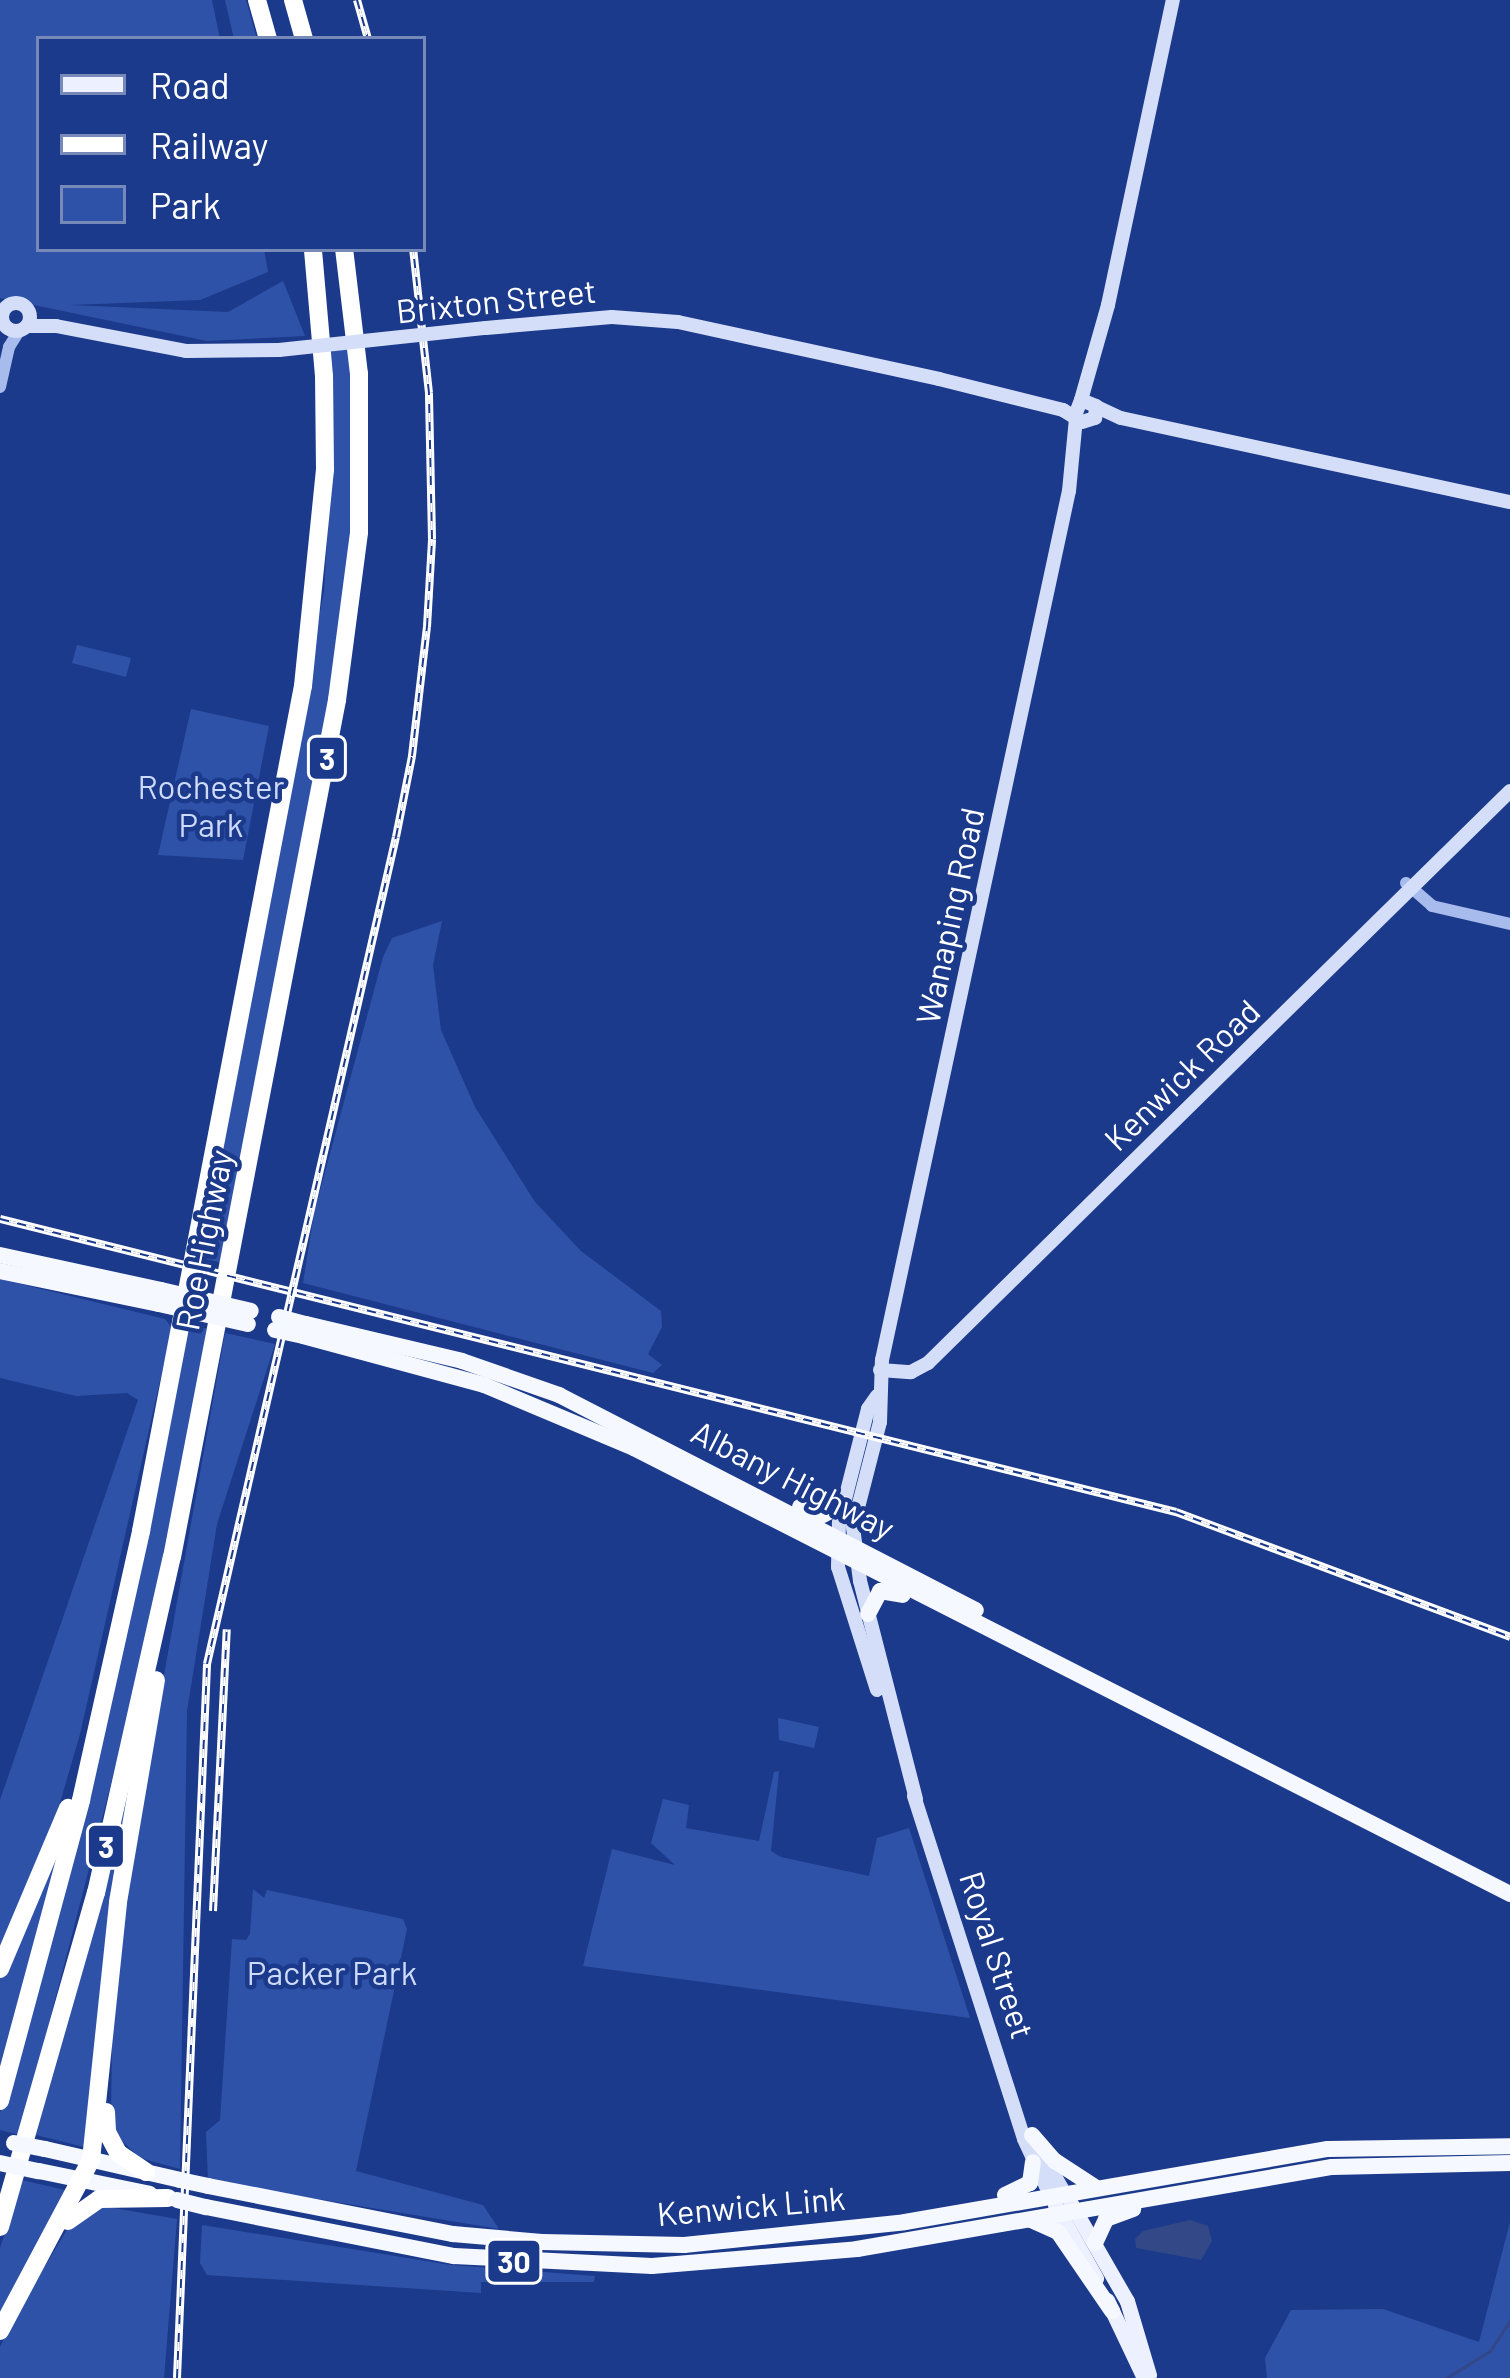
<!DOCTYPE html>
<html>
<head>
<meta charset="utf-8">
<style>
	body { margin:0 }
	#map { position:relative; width:1510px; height:2378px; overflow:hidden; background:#1c3a8b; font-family:Barlow,sans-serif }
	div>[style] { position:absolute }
	.green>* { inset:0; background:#2f52a9 }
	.water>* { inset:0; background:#334886 }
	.stream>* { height:3px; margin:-1.5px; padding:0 1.5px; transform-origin:1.5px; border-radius:1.5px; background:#334886 }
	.tertiary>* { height:12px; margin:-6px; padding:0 6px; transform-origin:6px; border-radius:6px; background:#a7bbed }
	.secondary>* { height:14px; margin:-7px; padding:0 7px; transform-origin:7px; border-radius:7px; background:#d4def9 }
	.secondary>.ring { margin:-7px; padding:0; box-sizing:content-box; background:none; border:14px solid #d4def9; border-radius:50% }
	.primary>* { height:15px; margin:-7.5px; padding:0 7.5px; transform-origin:7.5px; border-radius:7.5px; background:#edf1ff }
	.trunk>* { height:16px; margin:-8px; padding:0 8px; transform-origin:8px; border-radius:8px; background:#f6f8ff }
	.motorway>* { height:18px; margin:-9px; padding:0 9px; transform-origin:9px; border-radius:9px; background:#fff }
	.rail>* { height:8px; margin-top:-4px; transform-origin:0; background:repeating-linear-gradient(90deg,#1c3a8b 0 9px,#fff 0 18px); box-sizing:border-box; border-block:3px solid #fff }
	.secondary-bridge>* { height:14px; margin:-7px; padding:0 7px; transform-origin:7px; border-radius:7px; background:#d4def9 }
	.trunk-bridge>* { height:16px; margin:-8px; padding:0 8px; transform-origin:8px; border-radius:8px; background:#f6f8ff }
	span { translate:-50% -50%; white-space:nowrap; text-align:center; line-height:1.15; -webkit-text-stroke:9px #1c3a8b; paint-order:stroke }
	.shield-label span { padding:3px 9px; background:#1c3a8b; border:3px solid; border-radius:9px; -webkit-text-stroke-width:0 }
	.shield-label { font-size:30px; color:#fff; font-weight:700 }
	.street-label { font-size:33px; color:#fff }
	.park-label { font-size:33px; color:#cddaf9 }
	.legend { position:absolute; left:36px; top:36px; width:390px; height:216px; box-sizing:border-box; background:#1c3a8b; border:3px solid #7789b9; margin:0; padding:15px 21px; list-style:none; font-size:36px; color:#fff }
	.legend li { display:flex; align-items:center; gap:24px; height:60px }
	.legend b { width:60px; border:3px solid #7789b9 }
</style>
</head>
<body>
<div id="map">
	<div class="green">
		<i style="clip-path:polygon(0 0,212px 0,220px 39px,39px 39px,39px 249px,264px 249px,268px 272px,200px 300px,70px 305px,228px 312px,283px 281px,305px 336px,207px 341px,0 298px)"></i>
		<i style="clip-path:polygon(225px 0,246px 0,257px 39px,234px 39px)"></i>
		<i style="clip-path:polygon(353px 349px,352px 515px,339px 645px,223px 1263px,201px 1258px,324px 591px,331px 474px,327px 352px)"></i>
		<i style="clip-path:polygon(77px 645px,131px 658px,126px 677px,72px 663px)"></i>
		<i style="clip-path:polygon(191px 709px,269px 726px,243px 860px,158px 855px)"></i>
		<i style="clip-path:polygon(442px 921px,433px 965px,441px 1030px,475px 1107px,535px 1202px,581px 1251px,661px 1311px,662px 1327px,648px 1354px,662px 1365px,653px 1373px,303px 1283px,314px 1213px,383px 957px,392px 938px)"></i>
		<i style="clip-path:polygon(0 1279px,165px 1319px,172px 1328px,80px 1734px,51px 1834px,0 1950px,0 1800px,138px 1400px,127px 1393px,76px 1396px,0 1378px)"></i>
		<i style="clip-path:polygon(188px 1324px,209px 1329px,134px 1695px,20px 2135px,0 2130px,0 2113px,28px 2022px)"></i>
		<i style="clip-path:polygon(225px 1333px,275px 1344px,217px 1524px,187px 1711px,180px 2169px,140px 2158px,120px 2139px,111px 2119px,112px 2041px,120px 1922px)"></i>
		<i style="clip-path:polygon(778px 1718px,819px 1727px,814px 1748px,779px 1740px)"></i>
		<i style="clip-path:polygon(779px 1771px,771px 1851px,781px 1857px,869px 1876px,877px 1838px,909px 1828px,970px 2018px,583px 1966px,612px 1849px,675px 1865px,651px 1843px,663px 1799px,689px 1805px,686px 1828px,759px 1841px,774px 1772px)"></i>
		<i style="clip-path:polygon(133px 1772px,88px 2148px,36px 2135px)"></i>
		<i style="clip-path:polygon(60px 1847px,0 2065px,0 1971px)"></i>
		<i style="clip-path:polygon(253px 1889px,264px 1898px,267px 1890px,403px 1919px,407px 1929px,356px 2171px,483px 2205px,499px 2229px,208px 2181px,206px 2132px,220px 2120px,232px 1939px,246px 1940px,250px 1934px)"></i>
		<i style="clip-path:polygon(22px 2180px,69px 2191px,0 2319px,0 2248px)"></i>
		<i style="clip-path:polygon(102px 2206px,177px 2219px,164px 2378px,0 2378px,0 2347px,13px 2319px,68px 2228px)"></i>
		<i style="clip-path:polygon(1510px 2222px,1510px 2378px,1267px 2378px,1265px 2358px,1291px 2310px,1383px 2309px,1479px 2342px)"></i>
		<i style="clip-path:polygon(202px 2225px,451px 2265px,595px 2276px,594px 2282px,481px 2282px,481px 2293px,207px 2275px,200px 2263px)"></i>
	</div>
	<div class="water">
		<i style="clip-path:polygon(1190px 2220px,1208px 2226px,1212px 2241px,1201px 2260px,1136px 2248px,1135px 2239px,1143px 2231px)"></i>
	</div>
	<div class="stream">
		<i style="left:1446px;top:2378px;width:52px;rotate:-31.5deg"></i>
		<i style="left:1490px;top:2351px;width:37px;rotate:-57deg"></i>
	</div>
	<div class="tertiary">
		<i style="left:0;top:387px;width:41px;rotate:-77.3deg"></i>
		<i style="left:9px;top:347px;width:19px;rotate:-58deg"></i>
		<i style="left:1406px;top:883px;width:35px;rotate:41deg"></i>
		<i style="left:1432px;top:906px;width:80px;rotate:13deg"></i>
	</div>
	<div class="secondary">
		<i class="ring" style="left:2px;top:303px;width:14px;height:14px"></i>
		<i style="left:27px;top:326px;width:29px"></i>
		<i style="left:56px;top:326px;width:132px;rotate:10.9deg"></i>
		<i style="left:186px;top:351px;width:93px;rotate:-0.6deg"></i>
		<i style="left:486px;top:328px;width:126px;rotate:-5deg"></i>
		<i style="left:612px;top:317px;width:66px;rotate:4.3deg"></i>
		<i style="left:678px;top:322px;width:267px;rotate:12.3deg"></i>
		<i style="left:939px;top:379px;width:128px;rotate:14deg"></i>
		<i style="left:1063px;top:410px;width:22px;rotate:32deg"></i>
		<i style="left:1082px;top:422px;width:14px;rotate:-17deg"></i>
		<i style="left:1095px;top:418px;width:12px;rotate:-85deg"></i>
		<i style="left:1096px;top:406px;width:16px;rotate:-158deg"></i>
		<i style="left:1081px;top:400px;width:17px;rotate:111deg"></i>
		<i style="left:1081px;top:400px;width:99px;rotate:-74.1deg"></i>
		<i style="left:1108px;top:305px;width:312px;rotate:-78deg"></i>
		<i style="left:1097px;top:407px;width:26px;rotate:25deg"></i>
		<i style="left:1121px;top:418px;width:398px;rotate:12.2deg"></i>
		<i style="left:880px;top:1370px;width:31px;rotate:4deg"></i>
		<i style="left:911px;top:1372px;width:19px;rotate:-28deg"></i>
		<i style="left:928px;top:1363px;width:816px;rotate:-44.5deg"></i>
		<i style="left:877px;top:1396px;width:16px;rotate:125deg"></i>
		<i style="left:868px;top:1409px;width:118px;rotate:104.3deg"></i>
		<i style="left:839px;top:1523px;width:44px;rotate:91.3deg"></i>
		<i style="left:838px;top:1567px;width:129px;rotate:72.4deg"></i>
		<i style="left:914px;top:1796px;width:360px;rotate:72.2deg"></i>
		<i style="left:1024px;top:2139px;width:62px;rotate:65.1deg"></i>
		<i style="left:916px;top:1799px;width:225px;rotate:-104.4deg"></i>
		<i style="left:860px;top:1581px;width:54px;rotate:-97.4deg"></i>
		<i style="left:853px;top:1527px;width:108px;rotate:-75.6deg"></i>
		<i style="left:880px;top:1422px;width:62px;rotate:-88.2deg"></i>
		<i style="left:882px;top:1360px;width:889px;rotate:-77.86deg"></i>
		<i style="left:1069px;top:491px;width:73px;rotate:-84.5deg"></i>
		<i style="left:1043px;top:2155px;width:43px;rotate:60.4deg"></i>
	</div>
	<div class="primary">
		<i style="left:1070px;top:2202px;width:114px;rotate:60.1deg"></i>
		<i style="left:1127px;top:2301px;width:77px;rotate:73.4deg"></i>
		<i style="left:1055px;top:2205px;width:84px;rotate:60.7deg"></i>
		<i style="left:1107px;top:2300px;width:86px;rotate:64.6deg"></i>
	</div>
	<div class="trunk">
		<i style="left:0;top:1255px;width:165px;rotate:12.3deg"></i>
		<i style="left:0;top:1271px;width:162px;rotate:11.7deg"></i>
		<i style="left:306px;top:1324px;width:160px;rotate:13.3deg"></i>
		<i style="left:462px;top:1361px;width:103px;rotate:19.3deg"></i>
		<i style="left:559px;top:1395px;width:469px;rotate:27.3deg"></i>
		<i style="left:303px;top:1336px;width:188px;rotate:15.1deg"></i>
		<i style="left:484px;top:1385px;width:163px;rotate:22.8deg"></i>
		<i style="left:634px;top:1448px;width:983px;rotate:26.98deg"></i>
		<i style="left:800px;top:1507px;width:24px;rotate:19deg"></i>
		<i style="left:823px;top:1515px;width:24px;rotate:-28deg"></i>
		<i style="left:868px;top:1614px;width:26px;rotate:-62deg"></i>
		<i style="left:880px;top:1591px;width:23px;rotate:10deg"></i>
		<i style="left:1032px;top:2135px;width:35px;rotate:49deg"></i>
		<i style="left:1055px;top:2161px;width:48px;rotate:33deg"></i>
		<i style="left:45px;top:2149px;width:139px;rotate:12.9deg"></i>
		<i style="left:39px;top:2171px;width:113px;rotate:11.7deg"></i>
		<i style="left:208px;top:2186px;width:250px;rotate:11.1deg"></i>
		<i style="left:453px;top:2234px;width:89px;rotate:5.1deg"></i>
		<i style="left:542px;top:2242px;width:142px;rotate:1.2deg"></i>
		<i style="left:684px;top:2245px;width:222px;rotate:-5.9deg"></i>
		<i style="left:905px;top:2222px;width:429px;rotate:-9.8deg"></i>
		<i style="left:1328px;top:2149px;width:182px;rotate:-0.9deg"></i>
		<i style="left:1005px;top:2195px;width:28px;rotate:-26deg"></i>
		<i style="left:1030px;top:2183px;width:21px;rotate:-82deg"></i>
		<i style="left:206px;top:2207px;width:253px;rotate:11.2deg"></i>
		<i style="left:454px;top:2256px;width:198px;rotate:2.9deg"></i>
		<i style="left:652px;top:2266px;width:206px;rotate:-4.7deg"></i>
		<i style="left:857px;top:2249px;width:482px;rotate:-9.8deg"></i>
		<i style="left:1332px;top:2167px;width:178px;rotate:-1.3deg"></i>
		<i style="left:1031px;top:2220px;width:30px;rotate:24deg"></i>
		<i style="left:1058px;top:2232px;width:96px;rotate:55.6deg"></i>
		<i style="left:1095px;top:2243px;width:26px;rotate:-65deg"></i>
		<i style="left:1106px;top:2219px;width:29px;rotate:-20deg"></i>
	</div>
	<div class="motorway">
		<i style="left:257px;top:0;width:41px;rotate:74.2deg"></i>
		<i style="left:293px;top:0;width:41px;rotate:74.2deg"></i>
		<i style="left:0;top:1969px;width:175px;rotate:-67.1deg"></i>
		<i style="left:0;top:2101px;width:312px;rotate:-74.9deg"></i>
		<i style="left:81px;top:1800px;width:276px;rotate:-77.4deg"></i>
		<i style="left:141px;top:1531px;width:860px;rotate:-79.15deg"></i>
		<i style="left:303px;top:686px;width:217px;rotate:-84.2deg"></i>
		<i style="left:325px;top:470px;width:94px;rotate:-90.6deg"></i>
		<i style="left:324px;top:376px;width:127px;rotate:-95deg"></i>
		<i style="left:106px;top:2112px;width:20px;rotate:87deg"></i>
		<i style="left:107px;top:2132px;width:24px;rotate:62deg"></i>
		<i style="left:118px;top:2153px;width:34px;rotate:34deg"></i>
		<i style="left:68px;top:2221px;width:38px;rotate:-35deg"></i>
		<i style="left:99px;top:2199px;width:69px;rotate:-0.8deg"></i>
		<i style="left:0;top:2227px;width:348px;rotate:-74deg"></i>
		<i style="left:96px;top:1893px;width:344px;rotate:-77.3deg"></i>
		<i style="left:172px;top:1557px;width:873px;rotate:-79.1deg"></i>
		<i style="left:337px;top:700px;width:169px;rotate:-82.5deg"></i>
		<i style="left:359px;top:532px;width:158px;rotate:-90deg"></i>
		<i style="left:359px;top:374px;width:126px;rotate:-96.8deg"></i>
		<i style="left:0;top:2331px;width:194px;rotate:-62deg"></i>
		<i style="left:91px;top:2160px;width:259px;rotate:-84deg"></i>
		<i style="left:118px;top:1902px;width:225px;rotate:-80.3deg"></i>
	</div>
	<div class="rail">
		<i style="left:357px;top:0;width:41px;rotate:74.2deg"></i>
		<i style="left:0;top:1219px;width:1212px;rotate:13.99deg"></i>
		<i style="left:1176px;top:1512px;width:357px;rotate:20.5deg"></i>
		<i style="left:213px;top:1911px;width:282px;rotate:-87.2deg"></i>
		<i style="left:177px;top:2378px;width:715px;rotate:-87.59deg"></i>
		<i style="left:207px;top:1664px;width:848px;rotate:-77.13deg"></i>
		<i style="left:396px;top:837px;width:83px;rotate:-78.8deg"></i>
		<i style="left:412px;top:756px;width:130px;rotate:-83.4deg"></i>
		<i style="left:427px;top:627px;width:88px;rotate:-86.7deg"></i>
		<i style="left:432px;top:539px;width:146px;rotate:-91.2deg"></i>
		<i style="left:429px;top:393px;width:145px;rotate:-96.3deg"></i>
	</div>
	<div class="secondary-bridge">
		<i style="left:279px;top:350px;width:208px;rotate:-6.1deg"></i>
	</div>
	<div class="trunk-bridge">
		<i style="left:161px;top:1290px;width:92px;rotate:13.1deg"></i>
		<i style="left:159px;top:1304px;width:91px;rotate:12.7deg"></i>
		<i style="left:279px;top:1317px;width:28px;rotate:15deg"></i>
		<i style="left:275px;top:1330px;width:29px;rotate:12deg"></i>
		<i style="left:14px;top:2143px;width:32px;rotate:11deg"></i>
		<i style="left:0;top:2163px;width:40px;rotate:12deg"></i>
		<i style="left:180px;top:2180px;width:29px;rotate:12deg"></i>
		<i style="left:177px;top:2200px;width:30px;rotate:14deg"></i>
	</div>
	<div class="shield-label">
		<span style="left:327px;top:758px">3</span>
		<span style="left:106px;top:1846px">3</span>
		<span style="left:514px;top:2261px">30</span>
	</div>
	<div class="street-label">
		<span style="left:496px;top:301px;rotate:-6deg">Brixton Street</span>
		<span style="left:950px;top:916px;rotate:-78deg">Wanaping Road</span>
		<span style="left:1182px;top:1075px;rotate:-44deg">Kenwick Road</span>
		<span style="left:204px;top:1240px;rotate:-79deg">Roe Highway</span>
		<span style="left:793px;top:1480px;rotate:27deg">Albany Highway</span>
		<span style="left:997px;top:1955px;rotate:72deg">Royal Street</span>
		<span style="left:751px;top:2206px;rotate:-5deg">Kenwick Link</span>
	</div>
	<div class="park-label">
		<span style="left:211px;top:806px">Rochester<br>Park</span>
		<span style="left:332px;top:1973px">Packer Park</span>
	</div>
	<ul class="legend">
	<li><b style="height:15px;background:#edf1ff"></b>Road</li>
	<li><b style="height:15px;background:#fff"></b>Railway</li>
	<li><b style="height:33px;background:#2f52a9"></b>Park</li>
	</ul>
</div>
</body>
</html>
